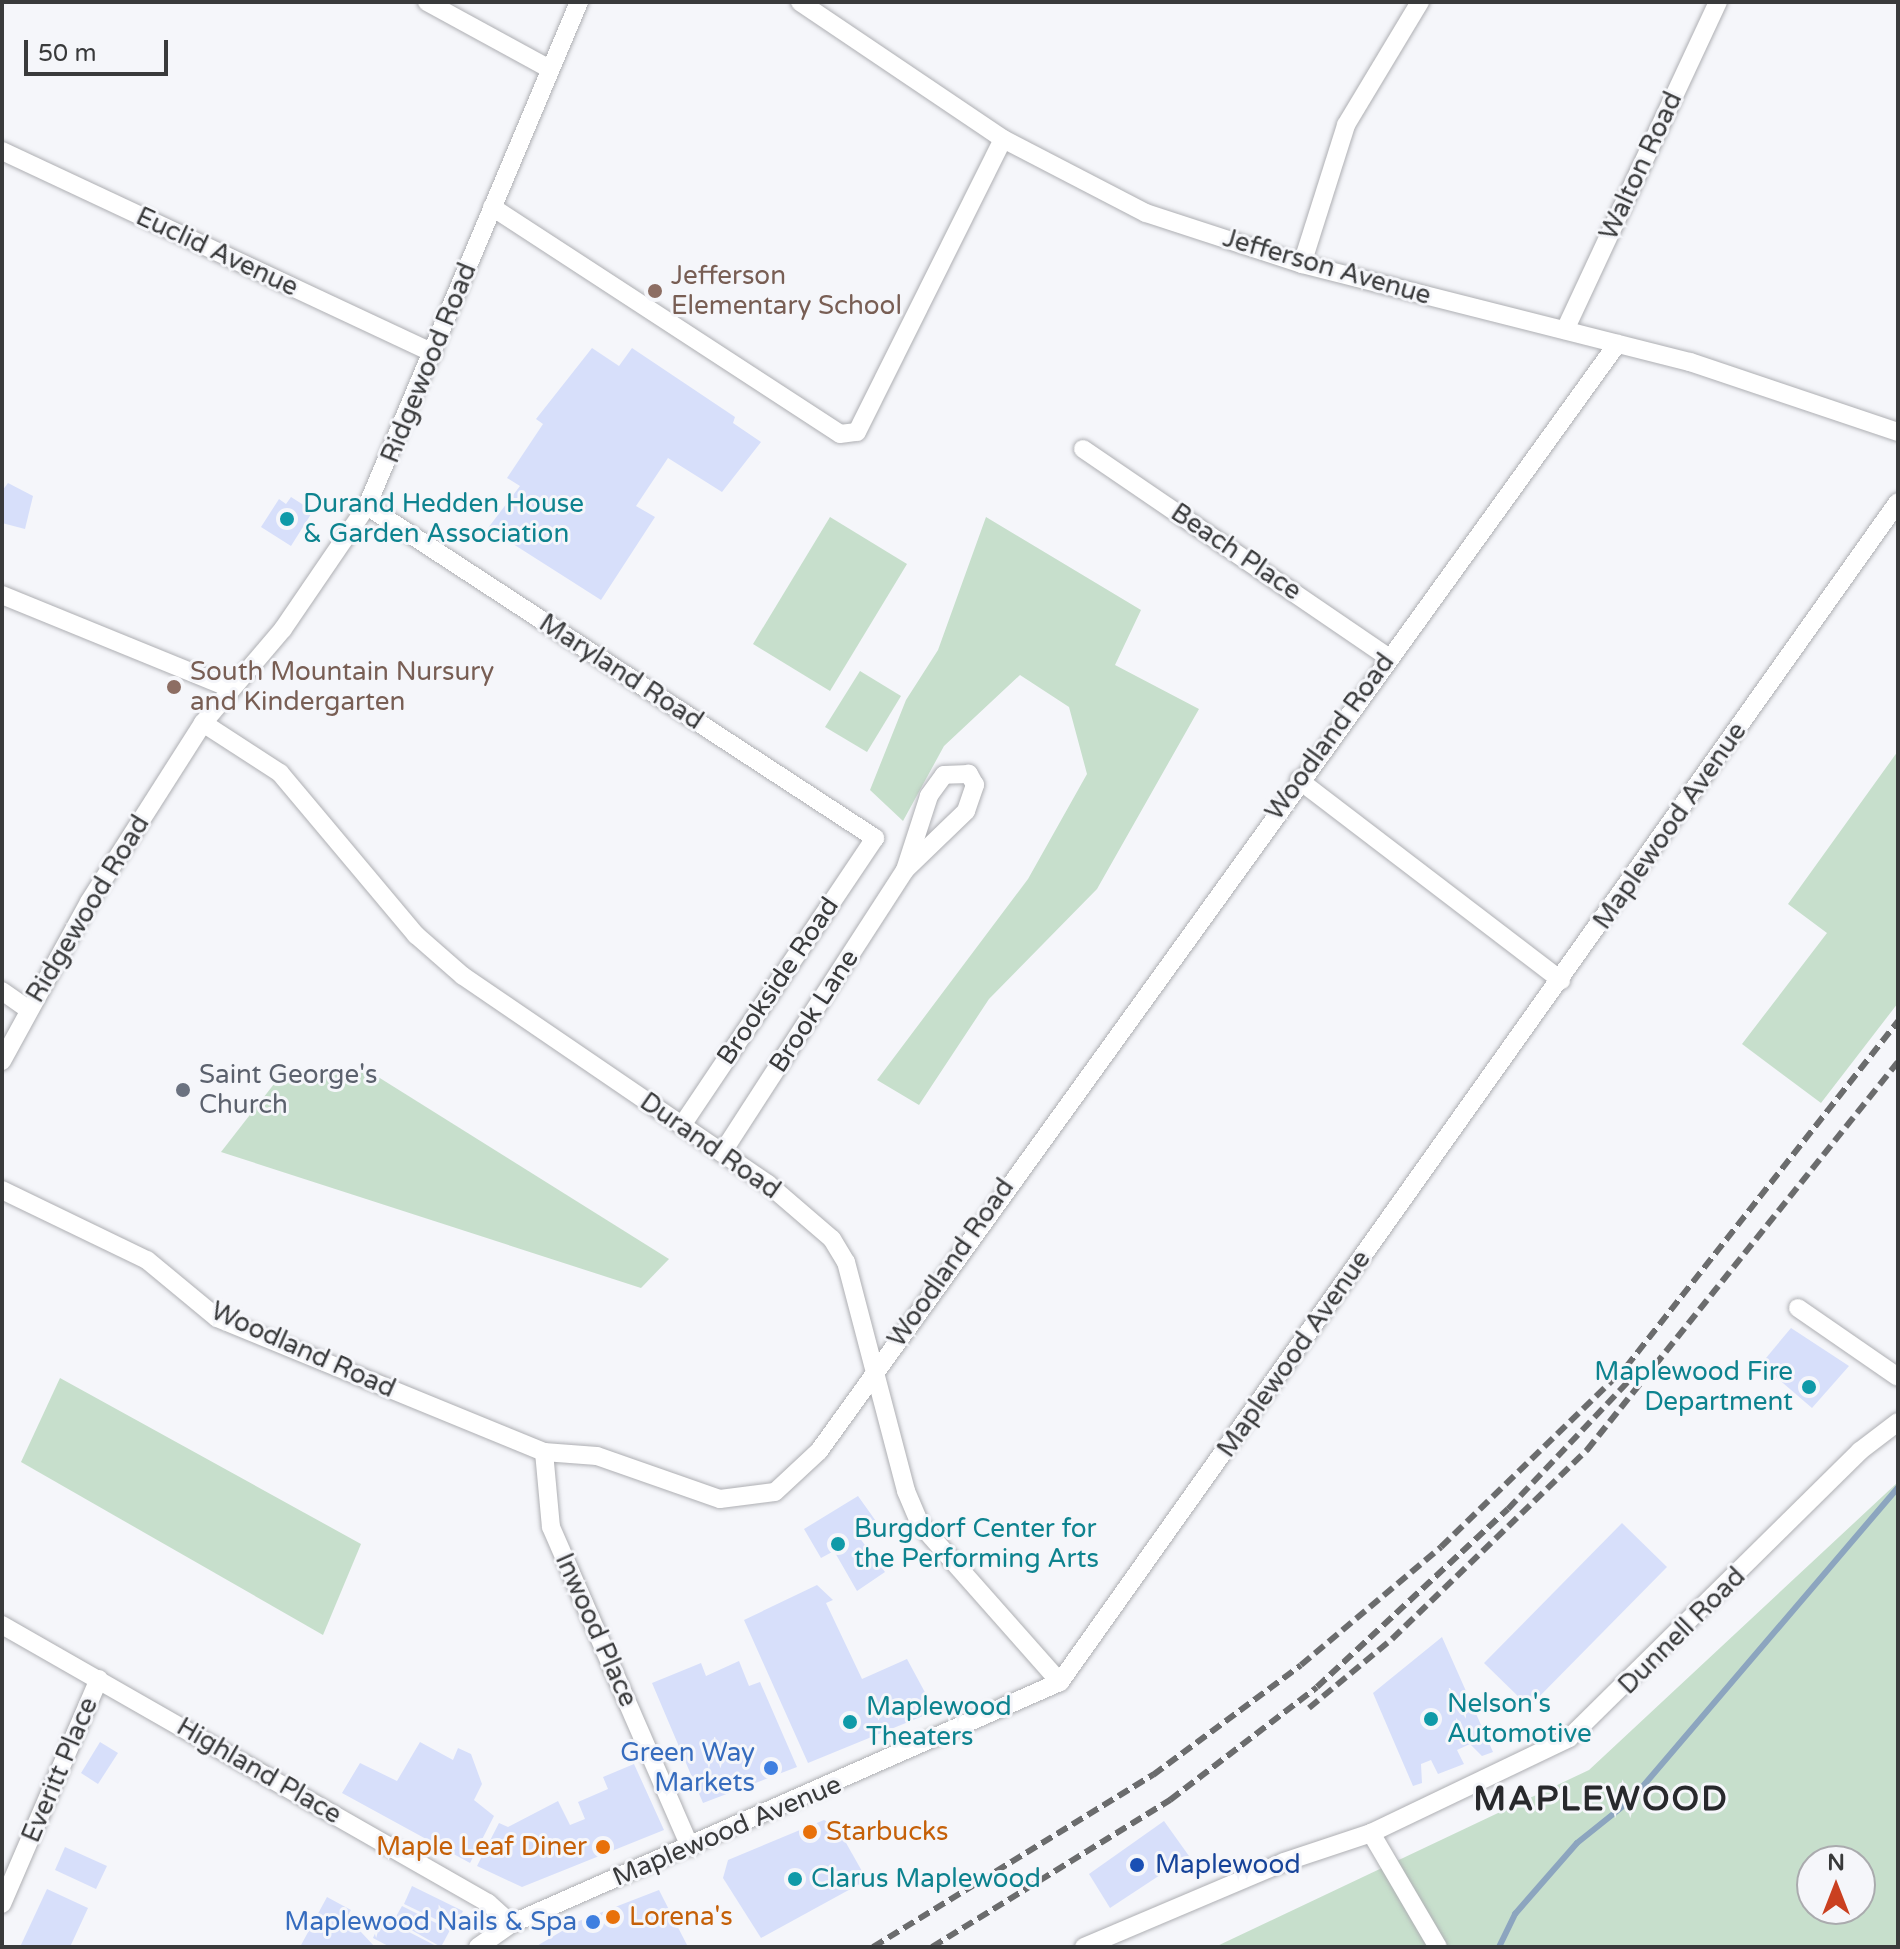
<!DOCTYPE html>
<html>
<head>
<meta charset="utf-8">
<style>
	body { margin:0 }
	#map { position:relative; width:1900px; height:1949px; overflow:hidden; background:#f5f6fa; font-family:"Varela Round",sans-serif }
	div>[style] { position:absolute }
	.green>* { inset:0; background:#c7dfcc }
	.stream>* { height:6px; margin:-3px; padding:0 3px; transform-origin:3px; border-radius:3px; background:#8ca5bf }
	.building>* { inset:0; background:#d7dffa }
	.roads { filter:drop-shadow(0 0 2px #aeafb3) drop-shadow(0 0 2px #aeafb3) }
	.minor>* { height:18px; margin:-9px; padding:0 9px; transform-origin:9px; border-radius:9px; background:#fff }
	.rail>* { height:6px; margin-top:-3px; transform-origin:0; background:repeating-linear-gradient(90deg,#6b6c6d 0 12px,transparent 0 18px) }
	.dots>* { width:22px; height:22px; translate:-50% -50%; box-sizing:border-box; border:4px solid #f5f6fa; border-radius:50% }
	span { translate:-50% -50%; white-space:nowrap; text-align:center; line-height:1.15; -webkit-text-stroke:6px #f5f6fa; paint-order:stroke }
	.street-label { font-size:26px; color:#393a3b }
	.education-label { font-size:26px; color:#785e54 }
	.left { translate:0 -50%; text-align:left }
	.culture-label { font-size:26px; color:#0d838f }
	.right { translate:-100% -50%; text-align:right }
	.worship-label { font-size:26px; color:#5b616d }
	.shop-label { font-size:26px; color:#366cbe }
	.food-label { font-size:26px; color:#c56008 }
	.transit-label { font-size:26px; color:#164399 }
	.district-label { font-size:34px; color:#28292c; font-weight:700; letter-spacing:2px }
	.frame { position:absolute; inset:0; border:4px solid #393a3b; pointer-events:none }
	.north { position:absolute; left:1796px; top:1845px; width:80px; height:80px; box-sizing:border-box; background:#f5f6fa; border:2px solid #aaabae; border-radius:50%; rotate:0deg; font-size:22px; font-weight:700; line-height:32px; text-align:center; color:#393a3b }
	.north::after { content:''; display:block; margin:auto; width:28px; height:36px; background:#ca4020; clip-path:polygon(50% 0,100% 100%,50% 72%,0 100%) }
	.scale { position:absolute; left:24px; top:40px; width:144px; height:36px; box-sizing:border-box; border:4px solid #393a3b; border-top:0; padding-left:10px; font-size:24px; line-height:28px; white-space:nowrap; color:#393a3b; -webkit-text-stroke:6px #f5f6fa; paint-order:stroke }
</style>
</head>
<body>
<div id="map">
	<div class="green">
		<i style="clip-path:polygon(830px 517px,907px 564px,830px 691px,753px 644px)"></i>
		<i style="clip-path:polygon(986px 517px,1141px 610px,1115px 665px,1199px 709px,1097px 889px,989px 999px,919px 1105px,877px 1080px,1028px 879px,1087px 774px,1069px 707px,1020px 675px,944px 746px,903px 821px,870px 790px,906px 700px,938px 650px)"></i>
		<i style="clip-path:polygon(860px 671px,901px 696px,867px 752px,825px 727px)"></i>
		<i style="clip-path:polygon(1898px 751px,1898px 1003px,1821px 1103px,1742px 1044px,1827px 933px,1788px 904px)"></i>
		<i style="clip-path:polygon(367px 1070px,669px 1259px,641px 1288px,221px 1152px,274px 1084px)"></i>
		<i style="clip-path:polygon(60px 1378px,361px 1544px,323px 1635px,21px 1462px)"></i>
		<i style="clip-path:polygon(evenodd,1898px 1482px,1898px 1947px,1215px 1947px,1589px 1770px,1898px 1482px,1812px 1861px,1860px 1861px,1860px 1909px,1812px 1909px,1812px 1861px)"></i>
	</div>
	<div class="stream">
		<i style="left:1499px;top:1947px;width:37px;rotate:-64deg"></i>
		<i style="left:1515px;top:1914px;width:94px;rotate:-48.9deg"></i>
		<i style="left:1577px;top:1843px;width:70px;rotate:-38.7deg"></i>
		<i style="left:1632px;top:1799px;width:409px;rotate:-49.5deg"></i>
	</div>
	<div class="building">
		<i style="clip-path:polygon(592px 348px,619px 366px,632px 348px,735px 417px,733px 423px,761px 442px,722px 492px,668px 458px,636px 506px,655px 517px,601px 600px,488px 528px,520px 486px,507px 478px,543px 424px,536px 419px)"></i>
		<i style="clip-path:polygon(8px 483px,33px 496px,25px 529px,2px 523px,2px 491px)"></i>
		<i style="clip-path:polygon(291px 497px,313px 511px,291px 546px,261px 527px,279px 499px,286px 504px)"></i>
		<i style="clip-path:polygon(1791px 1328px,1849px 1366px,1812px 1408px,1761px 1364px)"></i>
		<i style="clip-path:polygon(858px 1496px,878px 1524px,859px 1537px,885px 1572px,857px 1591px,834px 1551px,821px 1558px,804px 1529px)"></i>
		<i style="clip-path:polygon(1622px 1523px,1667px 1567px,1529px 1707px,1484px 1663px)"></i>
		<i style="clip-path:polygon(817px 1585px,833px 1600px,826px 1603px,862px 1679px,907px 1659px,935px 1711px,808px 1763px,744px 1620px)"></i>
		<i style="clip-path:polygon(1442px 1637px,1493px 1752px,1482px 1756px,1470px 1744px,1457px 1750px,1464px 1764px,1438px 1774px,1431px 1760px,1421px 1764px,1422px 1783px,1413px 1786px,1373px 1693px)"></i>
		<i style="clip-path:polygon(739px 1661px,749px 1686px,760px 1682px,797px 1767px,703px 1803px,652px 1683px,701px 1663px,706px 1676px)"></i>
		<i style="clip-path:polygon(100px 1742px,118px 1753px,98px 1784px,81px 1773px)"></i>
		<i style="clip-path:polygon(420px 1742px,453px 1760px,458px 1748px,471px 1754px,482px 1784px,474px 1800px,494px 1816px,470px 1863px,342px 1793px,360px 1763px,397px 1781px)"></i>
		<i style="clip-path:polygon(634px 1764px,664px 1830px,522px 1887px,477px 1866px,499px 1823px,508px 1827px,558px 1801px,570px 1825px,585px 1819px,578px 1802px,608px 1789px,603px 1777px)"></i>
		<i style="clip-path:polygon(824px 1820px,837px 1827px,867px 1880px,761px 1938px,723px 1878px,728px 1860px)"></i>
		<i style="clip-path:polygon(1164px 1821px,1189px 1856px,1110px 1908px,1089px 1874px)"></i>
		<i style="clip-path:polygon(65px 1847px,107px 1866px,96px 1889px,55px 1870px)"></i>
		<i style="clip-path:polygon(412px 1886px,463px 1911px,454px 1928px,404px 1904px)"></i>
		<i style="clip-path:polygon(47px 1889px,88px 1908px,70px 1947px,20px 1947px)"></i>
		<i style="clip-path:polygon(659px 1890px,688px 1947px,535px 1947px,579px 1921px)"></i>
		<i style="clip-path:polygon(327px 1897px,351px 1910px,347px 1917px,375px 1947px,300px 1947px)"></i>
		<i style="clip-path:polygon(402px 1906px,450px 1930px,441px 1947px,394px 1920px)"></i>
		<i style="clip-path:polygon(382px 1918px,438px 1947px,390px 1947px,373px 1938px)"></i>
	</div>
	<div class="roads">
		<div class="minor">
			<i style="left:427px;top:2px;width:140px;rotate:28.6deg"></i>
			<i style="left:800px;top:2px;width:245px;rotate:34deg"></i>
			<i style="left:1003px;top:139px;width:161px;rotate:27.4deg"></i>
			<i style="left:1146px;top:213px;width:164px;rotate:18.1deg"></i>
			<i style="left:1302px;top:264px;width:400px;rotate:14.2deg"></i>
			<i style="left:1690px;top:362px;width:219px;rotate:18.6deg"></i>
			<i style="left:2px;top:151px;width:476px;rotate:25.1deg"></i>
			<i style="left:492px;top:207px;width:415px;rotate:33.1deg"></i>
			<i style="left:840px;top:434px;width:17px;rotate:-7deg"></i>
			<i style="left:857px;top:432px;width:327px;rotate:-63.5deg"></i>
			<i style="left:1302px;top:264px;width:146px;rotate:-72.4deg"></i>
			<i style="left:1346px;top:125px;width:144px;rotate:-59deg"></i>
			<i style="left:1565px;top:330px;width:362px;rotate:-65deg"></i>
			<i style="left:1083px;top:449px;width:368px;rotate:34.3deg"></i>
			<i style="left:367px;top:506px;width:607px;rotate:33.17deg"></i>
			<i style="left:875px;top:838px;width:346px;rotate:123.9deg"></i>
			<i style="left:2px;top:595px;width:244px;rotate:22.2deg"></i>
			<i style="left:203px;top:723px;width:92px;rotate:33deg"></i>
			<i style="left:280px;top:773px;width:212px;rotate:50deg"></i>
			<i style="left:416px;top:935px;width:62px;rotate:41.1deg"></i>
			<i style="left:463px;top:976px;width:369px;rotate:34.3deg"></i>
			<i style="left:768px;top:1184px;width:84px;rotate:40.7deg"></i>
			<i style="left:832px;top:1239px;width:27px;rotate:59deg"></i>
			<i style="left:846px;top:1262px;width:237px;rotate:75.3deg"></i>
			<i style="left:906px;top:1491px;width:36px;rotate:67deg"></i>
			<i style="left:920px;top:1524px;width:211px;rotate:48.5deg"></i>
			<i style="left:1299px;top:780px;width:330px;rotate:37.4deg"></i>
			<i style="left:2px;top:991px;width:32px;rotate:35deg"></i>
			<i style="left:2px;top:1061px;width:181px;rotate:-61.3deg"></i>
			<i style="left:89px;top:902px;width:212px;rotate:-57.5deg"></i>
			<i style="left:203px;top:723px;width:123px;rotate:-49.6deg"></i>
			<i style="left:283px;top:629px;width:149px;rotate:-55.7deg"></i>
			<i style="left:367px;top:506px;width:547px;rotate:-67.19deg"></i>
			<i style="left:722px;top:1153px;width:337px;rotate:-57.1deg"></i>
			<i style="left:905px;top:870px;width:85px;rotate:-44deg"></i>
			<i style="left:966px;top:811px;width:28px;rotate:-71deg"></i>
			<i style="left:975px;top:785px;width:13px;rotate:-119deg"></i>
			<i style="left:969px;top:774px;width:25px;rotate:178deg"></i>
			<i style="left:944px;top:775px;width:26px;rotate:126deg"></i>
			<i style="left:929px;top:796px;width:78px;rotate:108deg"></i>
			<i style="left:2px;top:1190px;width:161px;rotate:25.8deg"></i>
			<i style="left:147px;top:1260px;width:91px;rotate:39.6deg"></i>
			<i style="left:217px;top:1318px;width:353px;rotate:22.3deg"></i>
			<i style="left:544px;top:1452px;width:53px;rotate:4.3deg"></i>
			<i style="left:597px;top:1456px;width:130px;rotate:19.3deg"></i>
			<i style="left:720px;top:1499px;width:55px;rotate:-7.3deg"></i>
			<i style="left:775px;top:1492px;width:60px;rotate:-43deg"></i>
			<i style="left:819px;top:1451px;width:1365px;rotate:-54.21deg"></i>
			<i style="left:1798px;top:1308px;width:121px;rotate:34.6deg"></i>
			<i style="left:544px;top:1452px;width:75px;rotate:84.7deg"></i>
			<i style="left:551px;top:1527px;width:349px;rotate:66.5deg"></i>
			<i style="left:2px;top:1625px;width:560px;rotate:29.77deg"></i>
			<i style="left:488px;top:1903px;width:31px;rotate:42deg"></i>
			<i style="left:1371px;top:1833px;width:132px;rotate:59.6deg"></i>
			<i style="left:2px;top:1904px;width:245px;rotate:-66.7deg"></i>
			<i style="left:478px;top:1947px;width:40px;rotate:-34.9deg"></i>
			<i style="left:511px;top:1924px;width:600px;rotate:-23.79deg"></i>
			<i style="left:1060px;top:1682px;width:1447px;rotate:-54.62deg"></i>
			<i style="left:1084px;top:1947px;width:217px;rotate:-23deg"></i>
			<i style="left:1284px;top:1862px;width:92px;rotate:-18.4deg"></i>
			<i style="left:1371px;top:1833px;width:220px;rotate:-25.6deg"></i>
			<i style="left:1569px;top:1738px;width:409px;rotate:-44.6deg"></i>
			<i style="left:1860px;top:1451px;width:48px;rotate:-37.3deg"></i>
		</div>
	</div>
	<div class="rail">
		<i style="left:1309px;top:1708px;width:108px;rotate:-39.7deg"></i>
		<i style="left:1392px;top:1639px;width:272px;rotate:-44.1deg"></i>
		<i style="left:1587px;top:1450px;width:497px;rotate:-51.3deg"></i>
		<i style="left:873px;top:1947px;width:329px;rotate:-31.6deg"></i>
		<i style="left:1153px;top:1775px;width:184px;rotate:-36.6deg"></i>
		<i style="left:1301px;top:1665px;width:183px;rotate:-40.1deg"></i>
		<i style="left:1441px;top:1547px;width:258px;rotate:-44.2deg"></i>
		<i style="left:1626px;top:1367px;width:440px;rotate:-51.8deg"></i>
		<i style="left:932px;top:1947px;width:280px;rotate:-31.7deg"></i>
		<i style="left:1170px;top:1800px;width:185px;rotate:-37.5deg"></i>
		<i style="left:1317px;top:1687px;width:261px;rotate:-43deg"></i>
		<i style="left:1508px;top:1509px;width:190px;rotate:-46.7deg"></i>
	</div>
	<div class="dots">
		<i style="left:655px;top:291px;background:#8d6e63"></i>
		<i style="left:287px;top:519px;background:#0f9aa8"></i>
		<i style="left:174px;top:687px;background:#8d6e63"></i>
		<i style="left:183px;top:1090px;background:#6b7280"></i>
		<i style="left:1809px;top:1387px;background:#0f9aa8"></i>
		<i style="left:838px;top:1544px;background:#0f9aa8"></i>
		<i style="left:1431px;top:1719px;background:#0f9aa8"></i>
		<i style="left:850px;top:1722px;background:#0f9aa8"></i>
		<i style="left:771px;top:1768px;background:#3f7fe0"></i>
		<i style="left:810px;top:1832px;background:#e8710a"></i>
		<i style="left:603px;top:1847px;background:#e8710a"></i>
		<i style="left:1137px;top:1865px;background:#1a4fb4"></i>
		<i style="left:795px;top:1879px;background:#0f9aa8"></i>
		<i style="left:613px;top:1917px;background:#e8710a"></i>
		<i style="left:593px;top:1922px;background:#3f7fe0"></i>
	</div>
	<div class="street-label">
		<span style="left:1641px;top:166px;rotate:-65deg">Walton Road</span>
		<span style="left:217px;top:252px;rotate:25deg">Euclid Avenue</span>
		<span style="left:1327px;top:267px;rotate:16deg">Jefferson Avenue</span>
		<span style="left:429px;top:363px;rotate:-68deg">Ridgewood Road</span>
		<span style="left:1236px;top:552px;rotate:34deg">Beach Place</span>
		<span style="left:621px;top:672px;rotate:33deg">Maryland Road</span>
		<span style="left:1330px;top:737px;rotate:-54deg">Woodland Road</span>
		<span style="left:1670px;top:826px;rotate:-55deg">Maplewood Avenue</span>
		<span style="left:88px;top:909px;rotate:-59deg">Ridgewood Road</span>
		<span style="left:778px;top:981px;rotate:-56deg">Brookside Road</span>
		<span style="left:814px;top:1011px;rotate:-57deg">Brook Lane</span>
		<span style="left:710px;top:1146px;rotate:35deg">Durand Road</span>
		<span style="left:951px;top:1263px;rotate:-55deg">Woodland Road</span>
		<span style="left:303px;top:1350px;rotate:24deg">Woodland Road</span>
		<span style="left:1294px;top:1354px;rotate:-55deg">Maplewood Avenue</span>
		<span style="left:596px;top:1630px;rotate:66deg">Inwood Place</span>
		<span style="left:1682px;top:1631px;rotate:-45deg">Dunnell Road</span>
		<span style="left:60px;top:1770px;rotate:-67deg">Everitt Place</span>
		<span style="left:259px;top:1771px;rotate:30deg">Highland Place</span>
		<span style="left:727px;top:1831px;rotate:-23deg">Maplewood Avenue</span>
	</div>
	<div class="education-label">
		<span class="left" style="left:671px;top:291px">Jefferson<br>Elementary School</span>
		<span class="left" style="left:190px;top:687px">South Mountain Nursury<br>and Kindergarten</span>
	</div>
	<div class="culture-label">
		<span class="left" style="left:303px;top:519px">Durand Hedden House<br>&amp; Garden Association</span>
		<span class="right" style="left:1793px;top:1387px">Maplewood Fire<br>Department</span>
		<span class="left" style="left:854px;top:1544px">Burgdorf Center for<br>the Performing Arts</span>
		<span class="left" style="left:1447px;top:1719px">Nelson's<br>Automotive</span>
		<span class="left" style="left:866px;top:1722px">Maplewood<br>Theaters</span>
		<span class="left" style="left:811px;top:1879px">Clarus Maplewood</span>
	</div>
	<div class="worship-label">
		<span class="left" style="left:199px;top:1090px">Saint George's<br>Church</span>
	</div>
	<div class="shop-label">
		<span class="right" style="left:755px;top:1768px">Green Way<br>Markets</span>
		<span class="right" style="left:577px;top:1922px">Maplewood Nails &amp; Spa</span>
	</div>
	<div class="food-label">
		<span class="left" style="left:826px;top:1832px">Starbucks</span>
		<span class="right" style="left:587px;top:1847px">Maple Leaf Diner</span>
		<span class="left" style="left:629px;top:1917px">Lorena's</span>
	</div>
	<div class="transit-label">
		<span class="left" style="left:1155px;top:1865px">Maplewood</span>
	</div>
	<div class="district-label">
		<span style="left:1601px;top:1800px">MAPLEWOOD</span>
	</div>
	<div class="frame"></div>
	<div class="north">N</div>
	<div class="scale">50 m</div>
</div>
</body>
</html>
